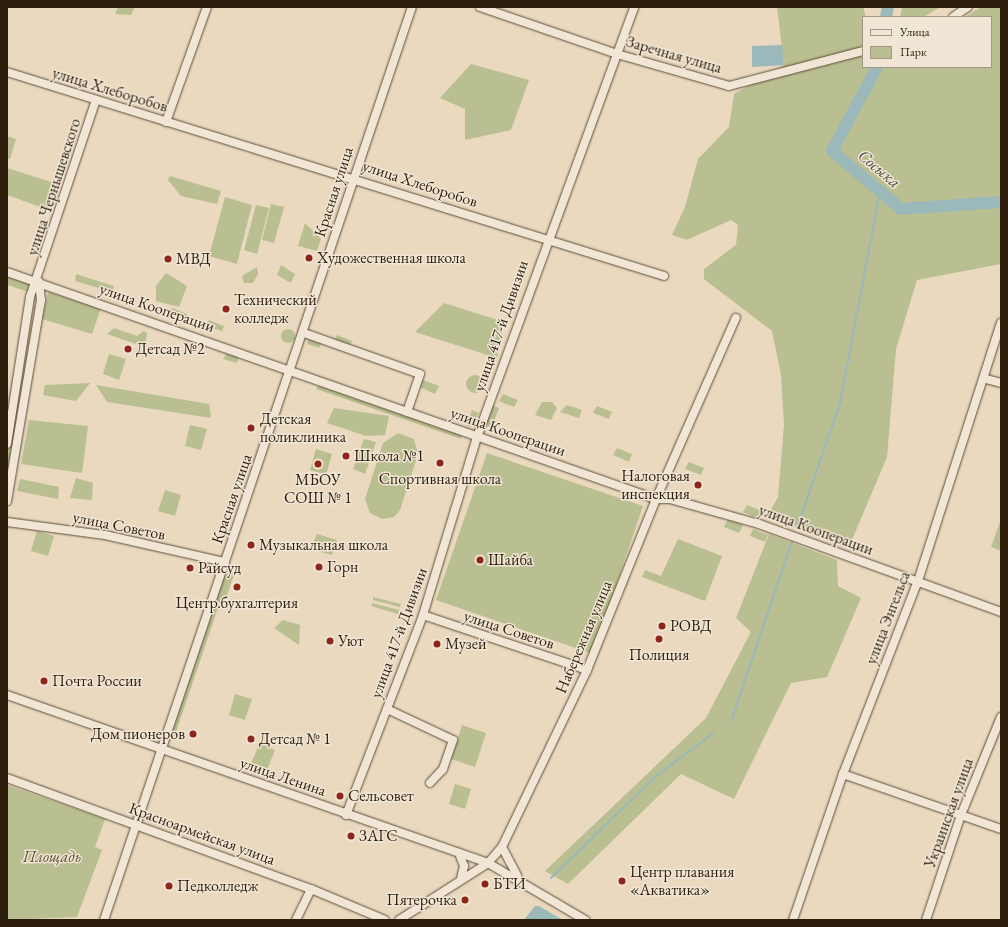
<!DOCTYPE html>
<html>
<head>
<meta charset="utf-8">
<style>
	body { margin:0 }
	#map { position:relative; width:1008px; height:927px; overflow:hidden; background:#ead9bf; font-family:"EB Garamond",serif }
	div>[style] { position:absolute }
	.green>* { inset:0; background:#b9bf90 }
	.round { border-radius:50% }
	.water>* { inset:0; background:#9bb8bb }
	.stream>* { height:2px; margin:-1px; padding:0 1px; transform-origin:1px; border-radius:1px; background:#9bb8bb }
	.river>* { height:12px; margin:-6px; padding:0 6px; transform-origin:6px; border-radius:6px; background:#9bb8bb }
	.roads { filter:drop-shadow(0 0 1px #5c4d38) drop-shadow(0 0 1px #5c4d38) }
	.minor>* { height:8px; margin:-4px; padding:0 4px; transform-origin:4px; border-radius:4px; background:#f1e6d5 }
	.dots>* { width:11px; height:11px; translate:-50% -50%; box-sizing:border-box; border:2px solid #f1e6d5; border-radius:50% }
	span { translate:-50% -50%; white-space:nowrap; text-align:center; line-height:1.15; -webkit-text-stroke:3px #f1e6d5; paint-order:stroke }
	.street-label { font-size:16px; color:#2d1e0b }
	.poi-label { font-size:16px; color:#2d1e0b }
	.left { translate:0 -50%; text-align:left }
	.right { translate:-100% -50%; text-align:right }
	.park-label { font-size:16px; color:#574e33; font-style:italic }
	.water-label { font-size:17px; color:#4e4c40; font-style:italic }
	.frame { position:absolute; inset:0; border:8px solid #2d1e0b; pointer-events:none }
	.legend { position:absolute; left:862px; top:16px; width:130px; height:52px; box-sizing:border-box; background:#f1e6d5; border:1px solid #a39684; margin:0; padding:5px 7px; list-style:none; font-size:12px; color:#2d1e0b }
	.legend li { display:flex; align-items:center; gap:8px; height:20px }
	.legend b { width:20px; border:1px solid #a39684 }
</style>
</head>
<body>
<div id="map">
	<div class="green">
		<i style="clip-path:polygon(118px 7px,135px 7px,131px 15px,115px 14px)"></i>
		<i style="clip-path:polygon(777px 7px,863px 7px,866px 17px,863px 17px,863px 67px,991px 67px,991px 17px,965px 17px,981px 7px,1001px 7px,1001px 264px,917px 280px,896px 349px,887px 457px,849px 547px,767px 517px,778px 497px,784px 425px,781px 375px,772px 331px,704px 279px,704px 269px,736px 245px,738px 225px,731px 220px,687px 240px,672px 235px,685px 207px,698px 159px,729px 127px,734px 94px,784px 65px)"></i>
		<i style="clip-path:polygon(902px 7px,940px 7px,924px 17px,900px 17px)"></i>
		<i style="clip-path:polygon(471px 64px,529px 80px,511px 130px,465px 140px,465px 109px,440px 98px)"></i>
		<i style="clip-path:polygon(7px 136px,16px 139px,10px 159px,7px 159px)"></i>
		<i style="clip-path:polygon(7px 168px,61px 185px,52px 211px,7px 195px)"></i>
		<i style="clip-path:polygon(170px 176px,221px 191px,217px 204px,181px 196px,168px 180px)"></i>
		<i style="clip-path:polygon(225px 197px,252px 205px,237px 264px,209px 256px)"></i>
		<i style="clip-path:polygon(271px 204px,284px 207px,274px 243px,262px 240px)"></i>
		<i style="clip-path:polygon(256px 205px,269px 208px,257px 254px,244px 250px)"></i>
		<i style="clip-path:polygon(305px 223px,321px 239px,317px 251px,298px 246px)"></i>
		<i style="clip-path:polygon(281px 265px,295px 274px,291px 283px,277px 275px)"></i>
		<i style="clip-path:polygon(257px 267px,258px 274px,253px 283px,244px 283px,242px 276px)"></i>
		<i style="clip-path:polygon(166px 273px,187px 286px,179px 307px,156px 301px,156px 286px)"></i>
		<i style="clip-path:polygon(76px 274px,114px 286px,112px 292px,75px 281px)"></i>
		<i style="clip-path:polygon(7px 275px,30px 282px,28px 292px,7px 285px)"></i>
		<i style="clip-path:polygon(48px 292px,101px 308px,92px 334px,42px 319px)"></i>
		<i style="clip-path:polygon(444px 303px,504px 322px,497px 358px,415px 332px)"></i>
		<i style="clip-path:polygon(172px 308px,187px 314px,189px 320px,168px 313px)"></i>
		<i style="clip-path:polygon(209px 320px,224px 326px,222px 331px,206px 326px)"></i>
		<i style="clip-path:polygon(114px 328px,137px 336px,144px 331px,147px 333px,145px 347px,107px 334px)"></i>
		<i class="round" style="left:281px;top:329px;width:14px;height:14px"></i>
		<i style="clip-path:polygon(337px 335px,352px 341px,349px 348px,334px 342px)"></i>
		<i style="clip-path:polygon(309px 337px,322px 342px,319px 348px,307px 344px)"></i>
		<i style="clip-path:polygon(227px 353px,239px 356px,237px 363px,223px 359px)"></i>
		<i style="clip-path:polygon(109px 354px,126px 359px,119px 380px,103px 374px)"></i>
		<i class="round" style="left:466px;top:375px;width:18px;height:18px"></i>
		<i style="clip-path:polygon(423px 380px,439px 386px,435px 394px,420px 387px)"></i>
		<i style="clip-path:polygon(90px 383px,76px 401px,43px 395px,45px 385px)"></i>
		<i style="clip-path:polygon(320px 383px,462px 434px,461px 439px,316px 389px)"></i>
		<i style="clip-path:polygon(96px 385px,209px 404px,211px 418px,107px 402px)"></i>
		<i style="clip-path:polygon(503px 394px,518px 400px,514px 407px,499px 401px)"></i>
		<i style="clip-path:polygon(542px 402px,552px 402px,557px 408px,551px 420px,535px 415px)"></i>
		<i style="clip-path:polygon(492px 405px,499px 408px,492px 427px,485px 425px)"></i>
		<i style="clip-path:polygon(567px 405px,582px 410px,579px 418px,560px 412px)"></i>
		<i style="clip-path:polygon(597px 406px,612px 412px,609px 419px,593px 413px)"></i>
		<i style="clip-path:polygon(334px 408px,389px 416px,385px 435px,366px 436px,327px 423px)"></i>
		<i style="clip-path:polygon(472px 410px,479px 413px,470px 427px,467px 425px)"></i>
		<i style="clip-path:polygon(29px 420px,88px 426px,82px 473px,21px 464px)"></i>
		<i style="clip-path:polygon(190px 425px,207px 429px,201px 450px,185px 446px)"></i>
		<i style="clip-path:polygon(398px 433px,414px 439px,418px 454px,400px 510px,394px 517px,382px 519px,370px 513px,365px 499px,383px 443px)"></i>
		<i style="clip-path:polygon(364px 439px,376px 442px,365px 474px,353px 469px)"></i>
		<i style="clip-path:polygon(9px 443px,15px 444px,7px 490px,7px 456px)"></i>
		<i style="clip-path:polygon(617px 448px,632px 454px,629px 462px,613px 455px)"></i>
		<i style="clip-path:polygon(316px 449px,332px 454px,326px 475px,310px 470px)"></i>
		<i style="clip-path:polygon(487px 453px,643px 506px,593px 654px,436px 600px)"></i>
		<i style="clip-path:polygon(689px 462px,704px 468px,701px 475px,685px 469px)"></i>
		<i style="clip-path:polygon(76px 478px,93px 483px,92px 500px,70px 498px)"></i>
		<i style="clip-path:polygon(20px 479px,59px 487px,58px 499px,17px 491px)"></i>
		<i style="clip-path:polygon(165px 490px,181px 495px,175px 516px,158px 511px)"></i>
		<i style="clip-path:polygon(747px 505px,762px 511px,759px 519px,743px 512px)"></i>
		<i style="clip-path:polygon(728px 519px,743px 525px,739px 533px,724px 527px)"></i>
		<i style="clip-path:polygon(1001px 519px,1001px 551px,991px 547px)"></i>
		<i style="clip-path:polygon(753px 529px,768px 535px,765px 542px,750px 536px)"></i>
		<i style="clip-path:polygon(37px 531px,54px 536px,48px 556px,31px 551px)"></i>
		<i style="clip-path:polygon(317px 534px,337px 540px,332px 555px,310px 549px)"></i>
		<i style="clip-path:polygon(769px 534px,837px 560px,838px 586px,861px 598px,827px 677px,791px 683px,734px 799px,681px 774px,568px 884px,545px 871px,706px 718px,751px 632px,736px 618px)"></i>
		<i style="clip-path:polygon(678px 539px,722px 556px,705px 601px,642px 577px,645px 570px,661px 576px)"></i>
		<i style="clip-path:polygon(224px 573px,234px 575px,224px 604px,213px 601px)"></i>
		<i style="clip-path:polygon(373px 597px,401px 604px,400px 607px,373px 600px)"></i>
		<i style="clip-path:polygon(372px 603px,399px 610px,398px 614px,371px 606px)"></i>
		<i style="clip-path:polygon(213px 606px,218px 608px,173px 741px,168px 736px)"></i>
		<i style="clip-path:polygon(283px 620px,300px 625px,299px 645px,274px 628px)"></i>
		<i style="clip-path:polygon(235px 694px,252px 699px,245px 720px,229px 715px)"></i>
		<i style="clip-path:polygon(462px 725px,486px 733px,475px 767px,451px 759px)"></i>
		<i style="clip-path:polygon(260px 743px,275px 750px,267px 770px,251px 763px)"></i>
		<i style="clip-path:polygon(455px 784px,471px 789px,465px 809px,449px 804px)"></i>
		<i style="clip-path:polygon(7px 785px,105px 819px,95px 847px,102px 850px,77px 917px,7px 920px)"></i>
	</div>
	<div class="water">
		<i style="clip-path:polygon(782px 45px,784px 65px,752px 67px,752px 46px)"></i>
		<i style="clip-path:polygon(535px 906px,539px 906px,563px 920px,524px 920px)"></i>
	</div>
	<div class="stream">
		<i style="left:797px;top:528px;width:132px;rotate:-71deg"></i>
		<i style="left:840px;top:403px;width:216px;rotate:-79.3deg"></i>
		<i style="left:731px;top:721px;width:189px;rotate:-71.2deg"></i>
		<i style="left:551px;top:878px;width:146px;rotate:-44.2deg"></i>
		<i style="left:656px;top:776px;width:72px;rotate:-36.6deg"></i>
	</div>
	<div class="river">
		<i style="left:886px;top:17px;width:10px;rotate:-79deg"></i>
		<i style="left:877px;top:67px;width:95px;rotate:118.2deg"></i>
		<i style="left:832px;top:151px;width:90px;rotate:40deg"></i>
		<i style="left:901px;top:209px;width:100px;rotate:-4deg"></i>
	</div>
	<div class="roads">
		<div class="minor">
			<i style="left:480px;top:7px;width:145px;rotate:18.9deg"></i>
			<i style="left:617px;top:54px;width:116px;rotate:15.9deg"></i>
			<i style="left:729px;top:86px;width:138px;rotate:-14.6deg"></i>
			<i style="left:953px;top:17px;width:18px;rotate:-34deg"></i>
			<i style="left:7px;top:72px;width:688px;rotate:17.25deg"></i>
			<i style="left:166px;top:122px;width:122px;rotate:-70.4deg"></i>
			<i style="left:7px;top:272px;width:688px;rotate:19.28deg"></i>
			<i style="left:656px;top:499px;width:14px"></i>
			<i style="left:670px;top:499px;width:92px;rotate:15.7deg"></i>
			<i style="left:759px;top:524px;width:258px;rotate:20deg"></i>
			<i style="left:304px;top:333px;width:123px;rotate:19.5deg"></i>
			<i style="left:420px;top:374px;width:40px;rotate:108.9deg"></i>
			<i style="left:986px;top:379px;width:16px;rotate:15deg"></i>
			<i style="left:7px;top:444px;width:149px;rotate:-81.1deg"></i>
			<i style="left:30px;top:297px;width:208px;rotate:-71.5deg"></i>
			<i style="left:7px;top:501px;width:204px;rotate:-80.4deg"></i>
			<i style="left:41px;top:300px;width:18px;rotate:-96deg"></i>
			<i style="left:7px;top:522px;width:99px;rotate:7.6deg"></i>
			<i style="left:105px;top:535px;width:123px;rotate:12.7deg"></i>
			<i style="left:423px;top:615px;width:173px;rotate:18.5deg"></i>
			<i style="left:7px;top:695px;width:509px;rotate:19.25deg"></i>
			<i style="left:488px;top:863px;width:113px;rotate:30.4deg"></i>
			<i style="left:387px;top:709px;width:73px;rotate:25.2deg"></i>
			<i style="left:453px;top:740px;width:31px;rotate:109deg"></i>
			<i style="left:443px;top:769px;width:19px;rotate:133deg"></i>
			<i style="left:843px;top:774px;width:167px;rotate:19.2deg"></i>
			<i style="left:7px;top:778px;width:324px;rotate:20.1deg"></i>
			<i style="left:311px;top:889px;width:80px;rotate:22.7deg"></i>
			<i style="left:346px;top:815px;width:214px;rotate:-68.9deg"></i>
			<i style="left:423px;top:615px;width:186px;rotate:-73.1deg"></i>
			<i style="left:477px;top:437px;width:458px;rotate:-69.9deg"></i>
			<i style="left:502px;top:847px;width:32px;rotate:62deg"></i>
			<i style="left:459px;top:853px;width:14px;rotate:69deg"></i>
			<i style="left:464px;top:866px;width:13px;rotate:103deg"></i>
			<i style="left:104px;top:920px;width:964px;rotate:-71.36deg"></i>
			<i style="left:296px;top:920px;width:34px;rotate:-64deg"></i>
			<i style="left:399px;top:920px;width:106px;rotate:-32.6deg"></i>
			<i style="left:488px;top:863px;width:21px;rotate:-49deg"></i>
			<i style="left:502px;top:847px;width:196px;rotate:-64.3deg"></i>
			<i style="left:587px;top:670px;width:184px;rotate:-68deg"></i>
			<i style="left:656px;top:499px;width:198px;rotate:-66.2deg"></i>
			<i style="left:793px;top:920px;width:154px;rotate:-71.1deg"></i>
			<i style="left:843px;top:774px;width:207px;rotate:-68.8deg"></i>
			<i style="left:918px;top:581px;width:271px;rotate:-72.2deg"></i>
			<i style="left:926px;top:920px;width:111px;rotate:-71.6deg"></i>
			<i style="left:961px;top:815px;width:106px;rotate:-67.8deg"></i>
		</div>
	</div>
	<div class="dots">
		<i style="left:309px;top:258px;background:#8f2418"></i>
		<i style="left:168px;top:259px;background:#8f2418"></i>
		<i style="left:226px;top:309px;background:#8f2418"></i>
		<i style="left:128px;top:349px;background:#8f2418"></i>
		<i style="left:251px;top:428px;background:#8f2418"></i>
		<i style="left:346px;top:456px;background:#8f2418"></i>
		<i style="left:440px;top:463px;background:#8f2418"></i>
		<i style="left:318px;top:464px;background:#8f2418"></i>
		<i style="left:698px;top:485px;background:#8f2418"></i>
		<i style="left:251px;top:545px;background:#8f2418"></i>
		<i style="left:480px;top:560px;background:#8f2418"></i>
		<i style="left:319px;top:567px;background:#8f2418"></i>
		<i style="left:190px;top:568px;background:#8f2418"></i>
		<i style="left:237px;top:587px;background:#8f2418"></i>
		<i style="left:662px;top:626px;background:#8f2418"></i>
		<i style="left:659px;top:639px;background:#8f2418"></i>
		<i style="left:330px;top:641px;background:#8f2418"></i>
		<i style="left:437px;top:644px;background:#8f2418"></i>
		<i style="left:44px;top:681px;background:#8f2418"></i>
		<i style="left:193px;top:734px;background:#8f2418"></i>
		<i style="left:251px;top:739px;background:#8f2418"></i>
		<i style="left:340px;top:796px;background:#8f2418"></i>
		<i style="left:351px;top:836px;background:#8f2418"></i>
		<i style="left:622px;top:881px;background:#8f2418"></i>
		<i style="left:485px;top:884px;background:#8f2418"></i>
		<i style="left:169px;top:886px;background:#8f2418"></i>
		<i style="left:465px;top:900px;background:#8f2418"></i>
	</div>
	<div class="street-label">
		<span style="left:674px;top:55px;rotate:16deg">Заречная улица</span>
		<span style="left:110px;top:90px;rotate:17deg">улица Хлеборобов</span>
		<span style="left:420px;top:184px;rotate:18deg">улица Хлеборобов</span>
		<span style="left:54px;top:187px;rotate:-72deg">улица Чернышевского</span>
		<span style="left:334px;top:192px;rotate:-72deg">Красная улица</span>
		<span style="left:157px;top:308px;rotate:19deg">улица Кооперации</span>
		<span style="left:501px;top:326px;rotate:-71deg">улица 417-й Дивизии</span>
		<span style="left:508px;top:432px;rotate:19deg">улица Кооперации</span>
		<span style="left:232px;top:499px;rotate:-71deg">Красная улица</span>
		<span style="left:119px;top:526px;rotate:11deg">улица Советов</span>
		<span style="left:816px;top:530px;rotate:20deg">улица Кооперации</span>
		<span style="left:888px;top:618px;rotate:-69deg">улица Энгельса</span>
		<span style="left:509px;top:630px;rotate:18deg">улица Советов</span>
		<span style="left:399px;top:633px;rotate:-70deg">улица 417-й Дивизии</span>
		<span style="left:584px;top:637px;rotate:-67deg">Набережная улица</span>
		<span style="left:283px;top:777px;rotate:19deg">улица Ленина</span>
		<span style="left:949px;top:813px;rotate:-70deg">Украинская улица</span>
		<span style="left:202px;top:834px;rotate:20deg">Красноармейская улица</span>
	</div>
	<div class="poi-label">
		<span class="left" style="left:317px;top:258px">Художественная школа</span>
		<span class="left" style="left:176px;top:259px">МВД</span>
		<span class="left" style="left:234px;top:309px">Технический<br>колледж</span>
		<span class="left" style="left:136px;top:349px">Детсад №2</span>
		<span class="left" style="left:260px;top:428px">Детская<br>поликлиника</span>
		<span class="left" style="left:354px;top:456px">Школа №1</span>
		<span class="right" style="left:690px;top:485px">Налоговая<br>инспекция</span>
		<span style="left:440px;top:479px">Спортивная школа</span>
		<span style="left:318px;top:489px">МБОУ<br>СОШ № 1</span>
		<span class="left" style="left:259px;top:545px">Музыкальная школа</span>
		<span class="left" style="left:488px;top:560px">Шайба</span>
		<span class="left" style="left:327px;top:567px">Горн</span>
		<span class="left" style="left:198px;top:568px">Райсуд</span>
		<span style="left:237px;top:603px">Центр.бухгалтерия</span>
		<span class="left" style="left:670px;top:626px">РОВД</span>
		<span class="left" style="left:338px;top:641px">Уют</span>
		<span class="left" style="left:445px;top:644px">Музей</span>
		<span style="left:659px;top:655px">Полиция</span>
		<span class="left" style="left:52px;top:681px">Почта России</span>
		<span class="right" style="left:185px;top:734px">Дом пионеров</span>
		<span class="left" style="left:259px;top:739px">Детсад № 1</span>
		<span class="left" style="left:348px;top:796px">Сельсовет</span>
		<span class="left" style="left:359px;top:836px">ЗАГС</span>
		<span class="left" style="left:630px;top:881px">Центр плавания<br>«Акватика»</span>
		<span class="left" style="left:493px;top:884px">БТИ</span>
		<span class="left" style="left:177px;top:886px">Педколледж</span>
		<span class="right" style="left:457px;top:900px">Пятерочка</span>
	</div>
	<div class="park-label">
		<span style="left:52px;top:857px">Площадь</span>
	</div>
	<div class="water-label">
		<span style="left:879px;top:169px;rotate:40deg">Сосыка</span>
	</div>
	<div class="frame"></div>
	<ul class="legend">
	<li><b style="height:5px;background:#f1e6d5"></b>Улица</li>
	<li><b style="height:11px;background:#b9bf90"></b>Парк</li>
	</ul>
</div>
</body>
</html>
